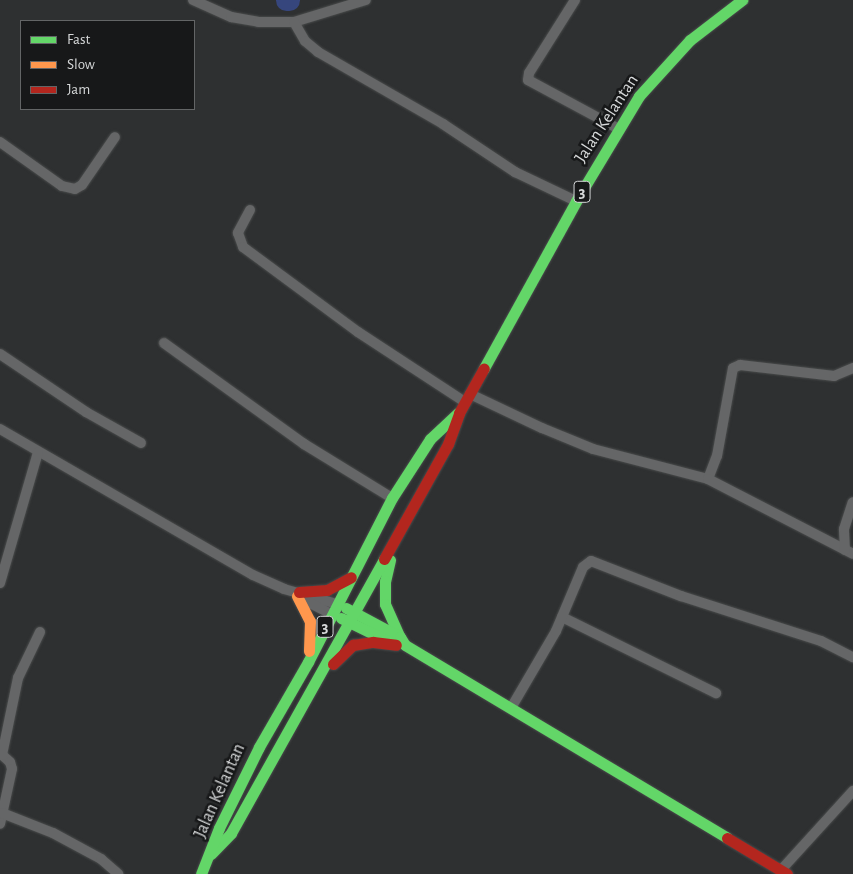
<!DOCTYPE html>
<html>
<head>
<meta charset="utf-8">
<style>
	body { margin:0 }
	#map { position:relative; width:853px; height:874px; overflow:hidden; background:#2e3031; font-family:"Alegreya Sans",sans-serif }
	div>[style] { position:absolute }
	.river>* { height:21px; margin:-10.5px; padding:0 10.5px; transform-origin:10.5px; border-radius:10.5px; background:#36467d }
	.roads { filter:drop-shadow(0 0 1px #494b4b) drop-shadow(0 0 1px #494b4b) }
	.street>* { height:10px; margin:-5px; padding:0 5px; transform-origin:5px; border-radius:5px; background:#656667 }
	.fast>* { height:11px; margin:-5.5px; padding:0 5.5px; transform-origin:5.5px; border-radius:5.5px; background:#63d668 }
	.slow>* { height:11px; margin:-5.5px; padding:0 5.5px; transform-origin:5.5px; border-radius:5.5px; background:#ff974d }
	.jam>* { height:11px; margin:-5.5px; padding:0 5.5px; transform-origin:5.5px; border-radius:5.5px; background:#b3261e }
	span { translate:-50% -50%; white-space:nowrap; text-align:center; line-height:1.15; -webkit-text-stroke:5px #171819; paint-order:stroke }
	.shield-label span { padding:1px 4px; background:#171819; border:1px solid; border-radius:4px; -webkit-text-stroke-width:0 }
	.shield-label { font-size:16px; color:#d6d8d9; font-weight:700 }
	.street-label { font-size:18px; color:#d6d8d9 }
	.legend { position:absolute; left:20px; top:20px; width:175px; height:90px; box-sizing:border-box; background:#171819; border:1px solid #636566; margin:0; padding:6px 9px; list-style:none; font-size:15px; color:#d6d8d9 }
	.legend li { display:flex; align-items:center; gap:10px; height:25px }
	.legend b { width:25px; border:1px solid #636566 }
</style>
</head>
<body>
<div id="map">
	<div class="river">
		<i style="left:286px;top:0;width:3px"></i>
	</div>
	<div class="roads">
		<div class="street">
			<i style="left:193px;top:0;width:42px;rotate:24.1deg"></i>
			<i style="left:231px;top:17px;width:27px;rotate:10deg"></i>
			<i style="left:258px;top:22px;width:36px"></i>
			<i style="left:294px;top:22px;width:75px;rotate:-17deg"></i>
			<i style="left:575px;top:0;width:86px;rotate:122.2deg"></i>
			<i style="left:529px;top:73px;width:7px;rotate:98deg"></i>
			<i style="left:528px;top:80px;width:103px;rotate:28.3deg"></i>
			<i style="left:294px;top:22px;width:22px;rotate:60deg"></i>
			<i style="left:305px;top:41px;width:17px;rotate:40deg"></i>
			<i style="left:318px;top:52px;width:144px;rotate:29.9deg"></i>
			<i style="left:443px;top:124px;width:87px;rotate:33.7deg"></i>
			<i style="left:515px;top:172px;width:68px;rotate:25.4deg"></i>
			<i style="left:0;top:142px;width:76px;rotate:35.4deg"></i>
			<i style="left:62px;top:186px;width:13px;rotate:13deg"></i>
			<i style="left:75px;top:189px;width:8px;rotate:-30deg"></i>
			<i style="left:82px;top:185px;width:58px;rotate:-55.5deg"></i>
			<i style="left:250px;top:210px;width:26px;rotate:118deg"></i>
			<i style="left:238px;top:233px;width:15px;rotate:70deg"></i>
			<i style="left:243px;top:247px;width:143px;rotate:36.5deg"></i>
			<i style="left:358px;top:332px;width:128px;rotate:33.2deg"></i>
			<i style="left:164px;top:343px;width:173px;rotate:35.8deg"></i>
			<i style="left:304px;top:444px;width:103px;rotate:31.5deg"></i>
			<i style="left:0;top:354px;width:104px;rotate:34deg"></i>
			<i style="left:86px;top:412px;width:63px;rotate:29.4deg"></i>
			<i style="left:470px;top:394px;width:80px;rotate:25.3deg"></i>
			<i style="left:542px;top:428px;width:55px;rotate:22.4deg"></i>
			<i style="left:593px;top:449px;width:119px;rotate:14.6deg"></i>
			<i style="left:708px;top:479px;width:25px;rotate:-69deg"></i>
			<i style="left:717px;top:456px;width:89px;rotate:-79.7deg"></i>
			<i style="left:733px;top:368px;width:8px;rotate:-23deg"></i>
			<i style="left:740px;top:365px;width:95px;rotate:6.7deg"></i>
			<i style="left:834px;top:376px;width:21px;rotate:-23deg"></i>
			<i style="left:0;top:429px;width:292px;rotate:30deg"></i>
			<i style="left:253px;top:575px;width:34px;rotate:24deg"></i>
			<i style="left:284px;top:589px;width:55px;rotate:15.8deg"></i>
			<i style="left:708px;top:479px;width:163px;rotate:27.3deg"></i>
			<i style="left:845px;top:550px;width:21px;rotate:-93deg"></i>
			<i style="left:844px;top:529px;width:28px;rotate:-72deg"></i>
			<i style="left:0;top:583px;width:136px;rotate:-73.8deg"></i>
			<i style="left:300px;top:598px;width:36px;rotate:27deg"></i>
			<i style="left:562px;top:617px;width:172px;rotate:26.3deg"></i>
			<i style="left:511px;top:708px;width:89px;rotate:-59.7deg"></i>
			<i style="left:556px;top:631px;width:69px;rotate:-67.1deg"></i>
			<i style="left:583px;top:567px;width:10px;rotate:-37deg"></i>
			<i style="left:591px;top:561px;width:97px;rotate:21.3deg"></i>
			<i style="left:681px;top:596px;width:147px;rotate:17.8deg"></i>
			<i style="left:821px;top:641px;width:36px;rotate:27deg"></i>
			<i style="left:0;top:753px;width:13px;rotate:42deg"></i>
			<i style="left:10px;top:762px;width:7px;rotate:74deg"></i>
			<i style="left:12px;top:769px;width:56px;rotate:102.3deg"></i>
			<i style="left:2px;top:755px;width:79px;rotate:-78.3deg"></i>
			<i style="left:18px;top:678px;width:51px;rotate:-64.4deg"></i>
			<i style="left:2px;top:813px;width:55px;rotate:21.4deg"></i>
			<i style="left:53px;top:833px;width:55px;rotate:28.4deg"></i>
			<i style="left:101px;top:859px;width:23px;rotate:41deg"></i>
			<i style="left:781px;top:870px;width:107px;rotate:-47.7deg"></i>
		</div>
		<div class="fast">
			<i style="left:484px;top:368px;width:191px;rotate:-61.1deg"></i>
			<i style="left:576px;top:201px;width:122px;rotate:-59deg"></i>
			<i style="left:639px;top:96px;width:76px;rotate:-47.7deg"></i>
			<i style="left:690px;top:40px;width:66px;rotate:-37.6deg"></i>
			<i style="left:390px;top:560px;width:22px;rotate:103deg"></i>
			<i style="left:385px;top:581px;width:23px;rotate:90deg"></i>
			<i style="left:385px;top:604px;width:36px;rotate:66deg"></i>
			<i style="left:346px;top:608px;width:61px;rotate:28.2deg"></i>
			<i style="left:400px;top:637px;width:9px;rotate:58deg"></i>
			<i style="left:405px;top:645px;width:375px;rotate:30.9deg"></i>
			<i style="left:341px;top:618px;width:55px;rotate:26.1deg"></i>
			<i style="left:211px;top:854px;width:29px;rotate:-46deg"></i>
			<i style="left:231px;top:833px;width:314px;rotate:-60.8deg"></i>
			<i style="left:201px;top:874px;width:49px;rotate:-68.6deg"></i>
			<i style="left:219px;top:828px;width:90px;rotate:-63.7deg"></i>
			<i style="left:259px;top:747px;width:98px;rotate:-60deg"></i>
			<i style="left:308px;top:662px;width:184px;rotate:-62.9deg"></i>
			<i style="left:392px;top:498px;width:70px;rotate:-57.2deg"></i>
			<i style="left:430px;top:439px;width:38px;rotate:-43deg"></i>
		</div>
		<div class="slow">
			<i style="left:297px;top:596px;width:28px;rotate:63deg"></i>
			<i style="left:310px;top:621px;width:30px;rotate:92deg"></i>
		</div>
		<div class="jam">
			<i style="left:384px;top:559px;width:132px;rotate:-60.9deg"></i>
			<i style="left:448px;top:444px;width:33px;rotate:-70deg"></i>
			<i style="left:459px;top:413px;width:51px;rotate:-60.9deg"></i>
			<i style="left:299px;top:592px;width:28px;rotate:-4deg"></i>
			<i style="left:327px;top:590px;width:27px;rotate:-28deg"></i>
			<i style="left:333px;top:664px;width:28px;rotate:-44deg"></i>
			<i style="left:353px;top:645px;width:20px;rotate:-9deg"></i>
			<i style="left:373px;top:642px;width:23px;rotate:7deg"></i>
			<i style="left:727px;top:838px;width:70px;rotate:31deg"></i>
		</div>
	</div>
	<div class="shield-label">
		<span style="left:582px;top:192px">3</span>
		<span style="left:325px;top:627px">3</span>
	</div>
	<div class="street-label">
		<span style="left:607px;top:119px;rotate:-57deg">Jalan Kelantan</span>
		<span style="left:220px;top:791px;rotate:-66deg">Jalan Kelantan</span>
	</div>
	<ul class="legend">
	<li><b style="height:6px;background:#63d668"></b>Fast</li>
	<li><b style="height:6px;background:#ff974d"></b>Slow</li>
	<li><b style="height:6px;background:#b3261e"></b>Jam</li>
	</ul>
</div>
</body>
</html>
